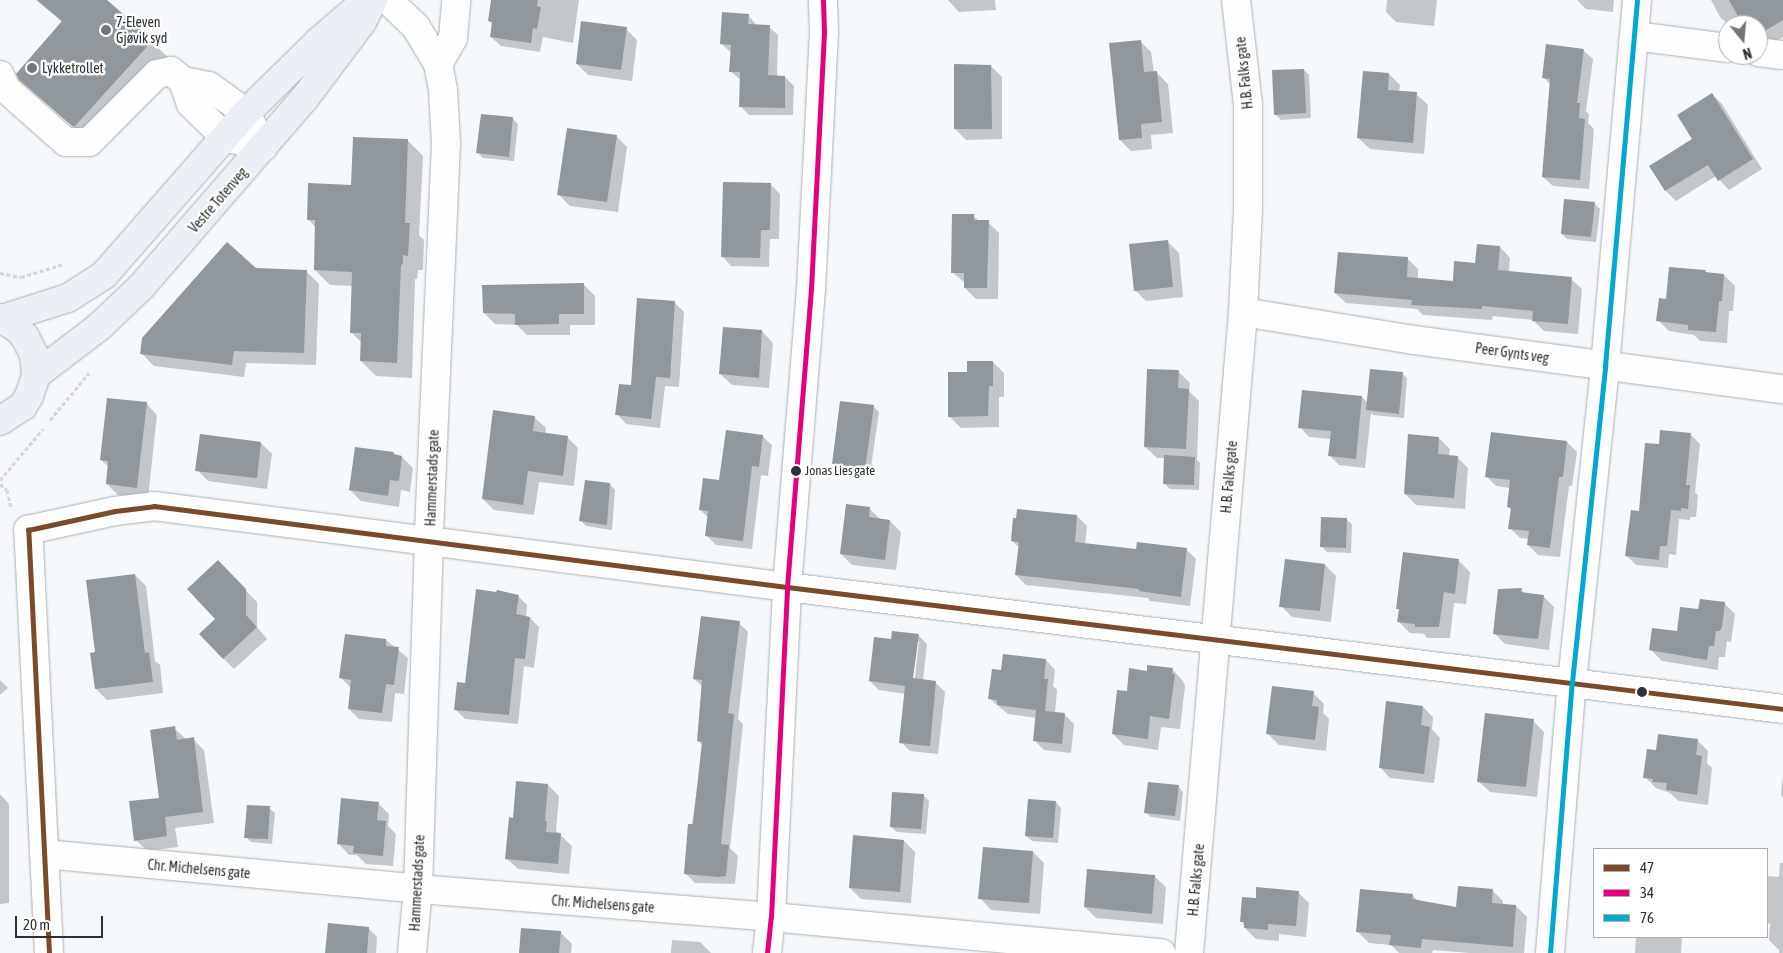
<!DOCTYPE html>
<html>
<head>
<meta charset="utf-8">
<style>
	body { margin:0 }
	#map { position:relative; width:1783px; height:953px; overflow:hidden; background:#f5f9fc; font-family:"Asap Condensed",sans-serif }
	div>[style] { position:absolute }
	.shadow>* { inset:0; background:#0003 }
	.building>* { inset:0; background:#91989d }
	.path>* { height:3px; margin-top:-1.5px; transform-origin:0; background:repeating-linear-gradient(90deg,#d6d7d8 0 4px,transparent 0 6.5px) }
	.roads { filter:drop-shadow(0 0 1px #acafb1) drop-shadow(0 0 1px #acafb1) }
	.minor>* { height:28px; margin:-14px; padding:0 14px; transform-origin:14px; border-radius:14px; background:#fefeff }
	.major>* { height:28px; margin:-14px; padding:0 14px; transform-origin:14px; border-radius:14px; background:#eaf0f5 }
	.bus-1>* { height:5px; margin:-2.5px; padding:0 2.5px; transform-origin:2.5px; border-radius:2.5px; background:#7a4b2a }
	.bus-2>* { height:5px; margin:-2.5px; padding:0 2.5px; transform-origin:2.5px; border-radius:2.5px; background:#e5007d }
	.bus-3>* { height:5px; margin:-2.5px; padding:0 2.5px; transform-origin:2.5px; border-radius:2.5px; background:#00a9ce }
	.dots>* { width:14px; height:14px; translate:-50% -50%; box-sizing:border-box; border:2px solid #fff; border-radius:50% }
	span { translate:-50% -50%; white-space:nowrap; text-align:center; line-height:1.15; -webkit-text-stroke:5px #fff; paint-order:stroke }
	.bus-label { font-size:13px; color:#2e3132 }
	.left { translate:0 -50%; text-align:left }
	.poi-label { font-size:14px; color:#2e3132 }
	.street-label { font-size:14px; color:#2e3132 }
	.legend { position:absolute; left:1593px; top:848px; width:175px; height:90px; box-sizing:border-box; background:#fff; border:1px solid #abadad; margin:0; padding:6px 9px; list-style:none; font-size:15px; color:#2e3132 }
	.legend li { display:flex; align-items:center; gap:10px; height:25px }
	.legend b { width:25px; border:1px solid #abadad }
	.north { position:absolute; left:1718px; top:15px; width:50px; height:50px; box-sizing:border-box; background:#fff; border:1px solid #abadad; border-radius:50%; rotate:163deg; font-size:14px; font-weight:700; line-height:20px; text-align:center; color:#2e3132 }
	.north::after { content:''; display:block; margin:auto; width:18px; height:22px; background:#747779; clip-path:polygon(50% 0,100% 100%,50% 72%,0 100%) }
	.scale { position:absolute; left:15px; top:916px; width:88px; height:22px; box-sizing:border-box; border:2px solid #2e3132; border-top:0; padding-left:6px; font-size:15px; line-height:18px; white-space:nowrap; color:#2e3132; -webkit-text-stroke:4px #fff; paint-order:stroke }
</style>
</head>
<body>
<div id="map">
	<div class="shadow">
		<i style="clip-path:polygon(36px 0,105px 0,168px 57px,90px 142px,20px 79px,62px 22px)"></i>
		<i style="clip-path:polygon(497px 0,579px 0,573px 43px,543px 37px,540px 52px,501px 46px,491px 37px,493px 25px,489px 20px)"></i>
		<i style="clip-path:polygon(948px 0,995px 0,996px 10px,959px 12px)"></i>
		<i style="clip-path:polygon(1387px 0,1437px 0,1434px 26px,1396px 22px,1386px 12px)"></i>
		<i style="clip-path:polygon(1577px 0,1614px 0,1613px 12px,1586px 9px)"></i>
		<i style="clip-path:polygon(1711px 0,1783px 0,1783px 37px,1763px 49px,1758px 44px,1758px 25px,1744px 25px,1742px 21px,1736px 25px,1729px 25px,1720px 17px)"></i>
		<i style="clip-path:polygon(748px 15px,757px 26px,769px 27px,778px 35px,777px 77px,785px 77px,794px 86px,793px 115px,749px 115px,741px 107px,741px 80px,730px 71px,732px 53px,721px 44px)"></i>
		<i style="clip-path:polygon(626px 29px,637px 40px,632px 81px,588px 75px,577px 64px)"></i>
		<i style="clip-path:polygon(1140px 41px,1151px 52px,1154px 73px,1157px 73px,1168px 84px,1173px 133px,1151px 135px,1152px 149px,1131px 151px,1120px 140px)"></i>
		<i style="clip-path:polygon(1583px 50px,1593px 59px,1586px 111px,1589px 114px,1588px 123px,1594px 129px,1589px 189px,1553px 186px,1543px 177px,1550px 84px,1543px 77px)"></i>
		<i style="clip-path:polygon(991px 66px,1002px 77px,1002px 139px,966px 140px,955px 129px)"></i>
		<i style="clip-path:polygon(1304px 70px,1309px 75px,1311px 118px,1281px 120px,1275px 114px)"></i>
		<i style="clip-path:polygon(1389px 74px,1400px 85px,1399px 92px,1416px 94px,1428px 105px,1424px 154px,1370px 149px,1358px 138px)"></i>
		<i style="clip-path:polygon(1712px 94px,1722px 104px,1762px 169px,1729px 190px,1716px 176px,1676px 201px,1666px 191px,1651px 166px,1694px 140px)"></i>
		<i style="clip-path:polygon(512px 118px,518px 124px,514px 161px,483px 158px,478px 153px)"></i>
		<i style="clip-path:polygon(616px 136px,627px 147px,618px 212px,570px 206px,558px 194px)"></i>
		<i style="clip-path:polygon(407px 140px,423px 156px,419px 235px,424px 240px,423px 270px,418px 270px,417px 279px,415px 279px,412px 378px,376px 376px,361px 361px,362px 343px,351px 332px,353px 286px,330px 285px,315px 270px,316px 228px,308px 219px)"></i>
		<i style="clip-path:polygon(771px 185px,780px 194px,779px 239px,770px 239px,769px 267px,731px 266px,722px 256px)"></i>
		<i style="clip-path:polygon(1594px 203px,1600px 209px,1596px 242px,1567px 239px,1562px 234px)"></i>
		<i style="clip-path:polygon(974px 216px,979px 221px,988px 222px,999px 233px,998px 299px,976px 299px,965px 288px,965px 283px,952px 272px)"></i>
		<i style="clip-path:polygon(1168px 242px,1179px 253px,1183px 297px,1146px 301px,1135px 290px)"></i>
		<i style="clip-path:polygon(1500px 247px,1510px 258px,1509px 273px,1571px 279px,1582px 289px,1578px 334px,1544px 331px,1533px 320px,1493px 316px,1492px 320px,1423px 315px,1417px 309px,1346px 303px,1335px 293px,1408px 259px,1418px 269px,1418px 279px,1454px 282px)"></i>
		<i style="clip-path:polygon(256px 269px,306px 271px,319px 284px,316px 365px,246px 363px,244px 377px,154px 366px,141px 353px)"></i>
		<i style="clip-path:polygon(1705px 271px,1708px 274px,1724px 275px,1735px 286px,1733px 311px,1729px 311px,1727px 343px,1700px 341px,1694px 335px,1669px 331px,1658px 320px,1668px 300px)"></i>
		<i style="clip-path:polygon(584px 285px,595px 296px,595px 325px,570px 325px,570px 335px,527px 335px,517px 325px,495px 324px,484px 313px)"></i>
		<i style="clip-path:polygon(674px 302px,684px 312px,679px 387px,665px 386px,660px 428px,626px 424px,617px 414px)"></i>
		<i style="clip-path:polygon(762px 331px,773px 343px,769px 388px,732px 385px,720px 374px)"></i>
		<i style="clip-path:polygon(993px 362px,1004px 373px,1004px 397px,999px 397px,999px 427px,961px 428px,950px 417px,968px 373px)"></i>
		<i style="clip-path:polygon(1179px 372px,1190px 383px,1189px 391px,1199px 401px,1197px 460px,1200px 463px,1199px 490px,1170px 489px,1164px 483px,1165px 458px,1157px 458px,1145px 447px)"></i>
		<i style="clip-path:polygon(1402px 373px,1407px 378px,1404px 418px,1373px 415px,1371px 413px,1365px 468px,1339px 465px,1330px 456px,1331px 439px,1309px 437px,1300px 427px,1362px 397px,1368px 403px)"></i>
		<i style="clip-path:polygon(146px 403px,157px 415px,148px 498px,118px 495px,107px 484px,109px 467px,101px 460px)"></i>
		<i style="clip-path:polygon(873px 406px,879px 412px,870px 474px,838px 469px,833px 464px)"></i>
		<i style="clip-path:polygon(534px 417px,546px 428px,545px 434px,567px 437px,578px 448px,574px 486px,539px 482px,534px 515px,494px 510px,483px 499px)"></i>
		<i style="clip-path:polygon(1691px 435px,1700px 444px,1695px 492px,1698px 496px,1696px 517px,1690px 517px,1690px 520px,1679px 519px,1676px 555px,1669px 554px,1668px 568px,1636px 565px,1627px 556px,1640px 512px)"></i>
		<i style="clip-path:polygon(762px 436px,772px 445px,768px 476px,761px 475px,752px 549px,716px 545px,707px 536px,709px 518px,700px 510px,720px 481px)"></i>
		<i style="clip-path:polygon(1439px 438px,1450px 449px,1449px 456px,1457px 457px,1468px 468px,1465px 509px,1416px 505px,1405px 494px)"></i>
		<i style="clip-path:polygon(1567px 442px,1577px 452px,1572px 486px,1569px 486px,1560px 557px,1538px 555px,1528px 545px,1529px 539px,1520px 538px,1510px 528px,1512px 510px,1508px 507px,1510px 488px,1496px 486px,1486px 476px)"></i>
		<i style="clip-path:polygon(261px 443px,272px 454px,267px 489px,208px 481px,197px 470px)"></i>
		<i style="clip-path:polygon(393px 453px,402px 457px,413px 468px,410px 492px,401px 490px,399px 507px,361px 501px,350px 490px)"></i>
		<i style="clip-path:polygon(610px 484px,615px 490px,612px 530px,586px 526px,581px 521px)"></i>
		<i style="clip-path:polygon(869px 508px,880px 519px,890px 521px,901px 532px,896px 570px,852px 565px,841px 554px)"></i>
		<i style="clip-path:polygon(1077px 516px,1087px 526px,1085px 545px,1137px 551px,1186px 549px,1196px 559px,1190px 606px,1150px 601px,1148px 598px,1026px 585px,1016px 575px,1020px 548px,1012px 541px)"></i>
		<i style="clip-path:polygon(1346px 519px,1352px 524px,1351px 553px,1327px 552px,1321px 546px)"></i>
		<i style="clip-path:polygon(1459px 561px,1470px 572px,1466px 604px,1454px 603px,1450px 638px,1427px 638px,1424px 634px,1410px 633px,1399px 622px,1400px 611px,1397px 608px)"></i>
		<i style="clip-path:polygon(218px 562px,257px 602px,257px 627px,267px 639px,234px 669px,223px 658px,217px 619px)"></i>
		<i style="clip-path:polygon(1325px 565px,1336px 576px,1331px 622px,1292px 617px,1281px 606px)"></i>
		<i style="clip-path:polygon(135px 575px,146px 586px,155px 661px,160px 665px,163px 693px,107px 700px,96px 689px,96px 654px)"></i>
		<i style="clip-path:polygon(1521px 589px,1525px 594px,1543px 596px,1554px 607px,1549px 650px,1505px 644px,1494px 633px)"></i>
		<i style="clip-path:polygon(518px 596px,527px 605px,526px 617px,530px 618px,539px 627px,534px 668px,524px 666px,518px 724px,465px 719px,455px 709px,467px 684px)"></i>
		<i style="clip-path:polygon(1724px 603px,1735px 614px,1731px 642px,1727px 641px,1725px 657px,1719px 657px,1718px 670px,1662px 661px,1651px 650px,1678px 633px,1699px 611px)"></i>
		<i style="clip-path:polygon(739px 623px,748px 632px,738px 719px,743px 724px,730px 848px,738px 856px,735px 884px,695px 883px,685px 873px,703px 746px,698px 741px,703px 687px,694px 679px)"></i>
		<i style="clip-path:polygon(evenodd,918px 635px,927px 644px,923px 681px,936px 683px,945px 692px,938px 754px,910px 751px,901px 742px,906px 694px,879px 690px,870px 681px,892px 641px,918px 635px,916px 641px,919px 641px,914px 685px,911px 684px,916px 641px)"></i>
		<i style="clip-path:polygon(386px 640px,408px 658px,404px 694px,395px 693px,392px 722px,359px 719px,349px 709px,351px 688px,341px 678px)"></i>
		<i style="clip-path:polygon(1046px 660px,1055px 670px,1053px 686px,1057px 690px,1055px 713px,1065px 715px,1074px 724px,1071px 753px,1044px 750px,1034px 740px,1037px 718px,1008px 714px,990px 699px,1002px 671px)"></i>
		<i style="clip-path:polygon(1172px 669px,1183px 681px,1185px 686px,1180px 729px,1161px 727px,1158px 750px,1124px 745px,1113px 734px,1128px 693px,1148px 672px)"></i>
		<i style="clip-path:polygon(0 680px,8px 688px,0 695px)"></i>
		<i style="clip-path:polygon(1313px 693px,1324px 704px,1323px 713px,1329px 719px,1326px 751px,1279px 745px,1268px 734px)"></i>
		<i style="clip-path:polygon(1423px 707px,1433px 717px,1432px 729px,1440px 738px,1434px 783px,1390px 778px,1380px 767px)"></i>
		<i style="clip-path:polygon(1533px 721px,1544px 732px,1537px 797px,1490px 792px,1478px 781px)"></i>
		<i style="clip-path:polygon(174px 728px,186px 739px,193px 739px,204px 750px,214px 823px,175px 828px,178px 847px,147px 851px,136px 840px,160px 799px)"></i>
		<i style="clip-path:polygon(1697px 740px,1708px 751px,1707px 763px,1712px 768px,1708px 805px,1679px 801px,1670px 793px,1656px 788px,1645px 777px,1657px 752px)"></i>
		<i style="clip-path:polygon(1783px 775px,1783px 798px,1781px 795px)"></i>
		<i style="clip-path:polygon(548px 785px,559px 796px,556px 831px,572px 846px,569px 874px,518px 869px,506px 858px,514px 819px)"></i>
		<i style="clip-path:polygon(1178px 786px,1183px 792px,1180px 821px,1151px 817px,1145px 812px)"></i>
		<i style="clip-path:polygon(0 794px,9px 804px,9px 903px,0 904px)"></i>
		<i style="clip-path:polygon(923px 795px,929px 801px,926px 834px,897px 832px,891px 827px)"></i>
		<i style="clip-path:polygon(1056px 802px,1061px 808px,1058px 843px,1032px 841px,1026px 836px)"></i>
		<i style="clip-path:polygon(378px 803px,389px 814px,388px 826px,396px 834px,393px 866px,366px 864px,357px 855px,349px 855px,338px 843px)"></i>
		<i style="clip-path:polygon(269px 808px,275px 813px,272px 844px,251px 842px,246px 837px)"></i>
		<i style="clip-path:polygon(904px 841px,915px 852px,911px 903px,861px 899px,850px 888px)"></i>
		<i style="clip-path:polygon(1033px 852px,1044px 863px,1040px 914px,991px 910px,980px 898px)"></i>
		<i style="clip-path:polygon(1780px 863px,1783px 863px,1783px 953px,1779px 953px,1779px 950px,1769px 940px,1770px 924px,1767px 923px,1767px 876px,1779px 877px)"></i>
		<i style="clip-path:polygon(1154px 876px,1166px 887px,1163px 924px,1096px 918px,1085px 907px)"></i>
		<i style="clip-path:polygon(1492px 890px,1503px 901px,1503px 905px,1516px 906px,1527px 917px,1524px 953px,1470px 953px,1433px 950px,1432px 953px,1399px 953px,1391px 945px,1369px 943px,1358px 932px,1412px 895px,1418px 901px,1457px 908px)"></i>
		<i style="clip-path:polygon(1298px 892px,1309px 903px,1306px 937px,1279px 934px,1279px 941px,1256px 939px,1245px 928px,1242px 921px,1257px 900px)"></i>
		<i style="clip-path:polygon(368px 928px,377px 937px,376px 953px,327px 953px)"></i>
		<i style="clip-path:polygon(560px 932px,572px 944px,571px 953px,520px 953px)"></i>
		<i style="clip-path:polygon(1636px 937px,1682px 937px,1681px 953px,1635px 953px)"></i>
		<i style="clip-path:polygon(672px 940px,700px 942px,711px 953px,671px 953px)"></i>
	</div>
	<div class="building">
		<i style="clip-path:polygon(37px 0,107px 0,153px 40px,75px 126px,72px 126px,19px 80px,16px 74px,62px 21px)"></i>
		<i style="clip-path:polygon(491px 0,538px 0,537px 6px,541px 7px,537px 29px,533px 28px,531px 43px,490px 37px,492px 22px,488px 21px)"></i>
		<i style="clip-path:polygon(1729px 0,1783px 0,1783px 20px,1758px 35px,1758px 25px,1743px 25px)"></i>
		<i style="clip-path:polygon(722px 12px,749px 14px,748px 24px,770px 25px,768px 75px,785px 76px,785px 108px,739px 107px,740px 72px,729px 72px,731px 45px,720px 44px)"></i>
		<i style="clip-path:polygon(581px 21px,627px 27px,621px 70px,576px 64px)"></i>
		<i style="clip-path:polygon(1141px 40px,1144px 72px,1157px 71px,1162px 122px,1141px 124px,1142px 138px,1119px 140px,1109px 43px)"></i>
		<i style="clip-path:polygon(1546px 44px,1584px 49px,1577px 103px,1580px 103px,1579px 118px,1585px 119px,1580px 180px,1542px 177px,1550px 79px,1542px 78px)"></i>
		<i style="clip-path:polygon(954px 64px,991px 65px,992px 129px,954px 129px)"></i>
		<i style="clip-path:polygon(1304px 69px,1306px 113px,1274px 115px,1272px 70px)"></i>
		<i style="clip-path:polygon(1363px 71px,1389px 73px,1388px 90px,1417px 92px,1413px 143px,1357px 138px)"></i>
		<i style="clip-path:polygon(1712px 93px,1753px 159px,1718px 181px,1708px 165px,1665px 191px,1649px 166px,1692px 139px,1677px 115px)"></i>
		<i style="clip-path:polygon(481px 114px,513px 117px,509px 157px,476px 153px)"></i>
		<i style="clip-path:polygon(567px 128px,617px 135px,607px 202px,557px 195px)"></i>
		<i style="clip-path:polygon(353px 137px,408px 139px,405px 223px,410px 223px,408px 256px,403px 255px,403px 264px,401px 265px,397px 363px,360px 361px,361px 333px,350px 333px,352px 272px,314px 270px,315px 220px,307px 220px,308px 183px,351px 185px)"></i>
		<i style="clip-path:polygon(723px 182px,771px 183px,770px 230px,761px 230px,760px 258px,721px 257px)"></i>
		<i style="clip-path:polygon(1564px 199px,1595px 202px,1591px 237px,1561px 234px)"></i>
		<i style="clip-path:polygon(952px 214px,974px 214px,974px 220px,989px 220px,987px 288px,964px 288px,964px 273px,951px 273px)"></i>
		<i style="clip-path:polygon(1168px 240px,1173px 287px,1134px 291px,1129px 244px)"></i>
		<i style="clip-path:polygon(227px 242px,256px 268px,307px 270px,304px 353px,234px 351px,232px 365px,140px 354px,142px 338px)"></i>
		<i style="clip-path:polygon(1477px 244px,1500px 246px,1498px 270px,1572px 277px,1568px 324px,1532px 321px,1533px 311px,1482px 306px,1482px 309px,1411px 305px,1412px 300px,1334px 293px,1338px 252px,1408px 257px,1407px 277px,1453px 281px,1454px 261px,1475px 263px)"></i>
		<i style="clip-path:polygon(1669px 267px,1706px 270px,1705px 272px,1724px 274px,1722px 301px,1719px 301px,1716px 332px,1688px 330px,1688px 325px,1656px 321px,1659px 298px,1666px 299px)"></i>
		<i style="clip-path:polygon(584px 283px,584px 314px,559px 314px,559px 324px,515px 325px,515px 314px,483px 313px,482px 285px)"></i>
		<i style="clip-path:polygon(637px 298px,675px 301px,670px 378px,656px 377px,651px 419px,615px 415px,619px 384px,631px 385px)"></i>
		<i style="clip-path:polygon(723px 327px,762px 330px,759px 378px,719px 374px)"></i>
		<i style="clip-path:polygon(967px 361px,993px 361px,993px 386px,989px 386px,988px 416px,948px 417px,948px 372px,967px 372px)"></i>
		<i style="clip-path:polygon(1147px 369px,1179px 370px,1178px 388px,1189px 389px,1186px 449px,1144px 447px)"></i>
		<i style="clip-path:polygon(1370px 369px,1403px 372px,1399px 414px,1366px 410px)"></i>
		<i style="clip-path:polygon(1302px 390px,1362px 396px,1356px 459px,1328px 456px,1331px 431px,1298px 428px)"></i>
		<i style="clip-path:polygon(107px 398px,147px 402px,137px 488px,106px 484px,108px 461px,100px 460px)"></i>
		<i style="clip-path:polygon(840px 401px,874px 405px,865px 469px,832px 464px)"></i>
		<i style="clip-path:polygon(493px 410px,535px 416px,533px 431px,568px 436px,563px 476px,528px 471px,523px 505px,482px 499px)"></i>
		<i style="clip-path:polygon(726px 430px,763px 435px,759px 467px,752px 466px,743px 541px,705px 536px,708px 511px,699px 510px,703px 478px,719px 480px)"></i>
		<i style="clip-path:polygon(1660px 430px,1691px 433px,1686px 485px,1690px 485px,1688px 509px,1681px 508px,1681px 511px,1671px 510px,1667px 546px,1660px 546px,1659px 560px,1625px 556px,1631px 510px,1639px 511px,1645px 443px,1659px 444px)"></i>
		<i style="clip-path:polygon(1491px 432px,1567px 441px,1563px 477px,1559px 477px,1550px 548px,1527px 545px,1529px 531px,1508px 529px,1511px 508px,1507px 507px,1510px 480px,1485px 477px)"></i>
		<i style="clip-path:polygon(200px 434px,261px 442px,257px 478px,195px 471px)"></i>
		<i style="clip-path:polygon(1408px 434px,1439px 437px,1438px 454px,1458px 456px,1454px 498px,1404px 494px)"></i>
		<i style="clip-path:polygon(355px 447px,394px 452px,393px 454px,402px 456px,399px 481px,390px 480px,388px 496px,349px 490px)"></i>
		<i style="clip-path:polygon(1164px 455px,1195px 457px,1194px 485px,1163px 484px)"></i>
		<i style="clip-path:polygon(585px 480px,610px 483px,607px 525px,579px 521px)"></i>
		<i style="clip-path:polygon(846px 504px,870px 507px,869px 517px,890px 520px,885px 560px,840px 554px)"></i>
		<i style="clip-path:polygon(1017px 509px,1077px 515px,1075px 542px,1136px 549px,1137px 542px,1187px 548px,1181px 597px,1139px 591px,1139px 589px,1015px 575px,1019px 542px,1011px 541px,1013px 518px,1016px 518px)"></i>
		<i style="clip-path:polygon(1321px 517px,1347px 518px,1346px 548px,1320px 547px)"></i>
		<i style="clip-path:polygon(1403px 552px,1459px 559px,1455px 594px,1444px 592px,1439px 627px,1415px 627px,1415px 624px,1397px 622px,1399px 609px,1396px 609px)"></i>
		<i style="clip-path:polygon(1285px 559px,1325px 564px,1320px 611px,1279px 607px)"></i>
		<i style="clip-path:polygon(218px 560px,246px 589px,246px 615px,257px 627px,223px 659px,199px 634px,215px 619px,187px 589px)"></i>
		<i style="clip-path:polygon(135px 574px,145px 653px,149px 652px,153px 682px,95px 689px,90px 653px,95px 652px,86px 580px)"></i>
		<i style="clip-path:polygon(1522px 588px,1521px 592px,1544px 595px,1538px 639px,1493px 634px,1498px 589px)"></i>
		<i style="clip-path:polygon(476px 589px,496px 592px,497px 590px,519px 595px,516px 614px,530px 617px,525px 659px,515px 658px,509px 715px,454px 710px,457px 682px,465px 683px)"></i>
		<i style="clip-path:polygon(1700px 599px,1725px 602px,1722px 627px,1720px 631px,1716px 631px,1714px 646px,1709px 646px,1707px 660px,1649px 650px,1652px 628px,1677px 631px,1680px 607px,1698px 609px)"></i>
		<i style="clip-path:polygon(701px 616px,740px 621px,728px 713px,734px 714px,721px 844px,729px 845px,726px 876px,718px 877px,684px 874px,688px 824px,693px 824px,702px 742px,697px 741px,702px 680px,693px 679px)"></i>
		<i style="clip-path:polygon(892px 631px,919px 634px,913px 678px,936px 681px,930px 746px,899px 743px,905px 686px,869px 681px,874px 637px,891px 639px)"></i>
		<i style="clip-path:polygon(345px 634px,386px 639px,386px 646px,399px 647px,394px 685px,386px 684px,382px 713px,348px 709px,351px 680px,339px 678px)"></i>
		<i style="clip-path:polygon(1003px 654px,1046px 659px,1044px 679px,1048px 679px,1045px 711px,1065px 713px,1062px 744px,1033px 741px,1036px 710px,997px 705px,997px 700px,988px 699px,992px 669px,1001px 670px)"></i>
		<i style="clip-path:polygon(1147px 665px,1173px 668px,1172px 674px,1175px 674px,1169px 719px,1150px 716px,1148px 739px,1112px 734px,1117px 690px,1127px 691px,1129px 668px,1147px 671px)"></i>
		<i style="clip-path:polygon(1272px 686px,1314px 691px,1312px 706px,1319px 707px,1315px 740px,1266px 734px)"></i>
		<i style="clip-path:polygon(1386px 701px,1423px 706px,1421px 725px,1430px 727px,1424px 774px,1379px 768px)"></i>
		<i style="clip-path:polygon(1485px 713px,1534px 719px,1526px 787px,1477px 782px)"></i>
		<i style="clip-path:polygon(175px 726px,177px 740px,194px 737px,203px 812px,165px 817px,167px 836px,134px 841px,129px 801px,159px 798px,150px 730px)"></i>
		<i style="clip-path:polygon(1658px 734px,1698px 739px,1696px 755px,1702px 756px,1697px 795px,1666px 790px,1667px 783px,1652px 782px,1653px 779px,1643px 778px,1647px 749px,1656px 750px)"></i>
		<i style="clip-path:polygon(516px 781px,548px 784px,545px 821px,547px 821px,546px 832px,561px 833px,558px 864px,505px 859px,509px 817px,513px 818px)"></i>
		<i style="clip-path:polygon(1148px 782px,1179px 785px,1175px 816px,1144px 813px)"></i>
		<i style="clip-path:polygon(892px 792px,924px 794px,921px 829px,890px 827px)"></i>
		<i style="clip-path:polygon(341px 798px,379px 802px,377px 820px,386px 821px,383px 856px,353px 853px,354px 846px,337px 844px)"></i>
		<i style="clip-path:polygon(1028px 799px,1056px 801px,1053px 838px,1025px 836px)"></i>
		<i style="clip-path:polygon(247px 805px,270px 806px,268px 839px,244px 838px)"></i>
		<i style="clip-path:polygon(853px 835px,904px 840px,900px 892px,849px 888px)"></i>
		<i style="clip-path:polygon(983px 847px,1033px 851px,1029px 903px,978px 899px)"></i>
		<i style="clip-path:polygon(1087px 869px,1155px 875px,1152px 914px,1084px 907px)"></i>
		<i style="clip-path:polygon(1458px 886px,1493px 889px,1492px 903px,1516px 905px,1513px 947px,1422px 939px,1421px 948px,1389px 945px,1391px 935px,1356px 932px,1360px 889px,1413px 894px,1412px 899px,1456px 907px)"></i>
		<i style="clip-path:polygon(1256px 887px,1299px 891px,1296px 926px,1268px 924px,1268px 930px,1244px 928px,1244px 922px,1240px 922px,1242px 897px,1256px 898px)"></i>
		<i style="clip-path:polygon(328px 923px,369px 927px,367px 953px,325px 953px)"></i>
		<i style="clip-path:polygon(521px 928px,561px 931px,559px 953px,519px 953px)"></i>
	</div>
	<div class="path">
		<i style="left:0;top:273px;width:21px;rotate:11deg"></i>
		<i style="left:21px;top:277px;width:45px;rotate:-16.8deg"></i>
		<i style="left:50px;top:420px;width:61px;rotate:-50.3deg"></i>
		<i style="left:0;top:480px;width:67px;rotate:-49.9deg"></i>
		<i style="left:0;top:484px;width:9px;rotate:41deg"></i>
		<i style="left:7px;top:490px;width:17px;rotate:77deg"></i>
	</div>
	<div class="roads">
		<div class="minor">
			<i style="left:388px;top:0;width:39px;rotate:44deg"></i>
			<i style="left:416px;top:27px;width:43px;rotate:59.3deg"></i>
			<i style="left:438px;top:64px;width:26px;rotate:79deg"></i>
			<i style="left:443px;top:90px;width:53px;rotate:86.8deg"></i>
			<i style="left:446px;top:143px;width:396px;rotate:92.5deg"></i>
			<i style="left:429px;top:539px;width:350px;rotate:91.8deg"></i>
			<i style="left:418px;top:889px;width:64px;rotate:95.4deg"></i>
			<i style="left:1635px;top:36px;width:94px;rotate:7.4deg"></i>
			<i style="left:1758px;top:52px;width:25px;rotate:7deg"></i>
			<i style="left:438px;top:64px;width:30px;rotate:-60deg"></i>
			<i style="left:453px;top:38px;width:38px;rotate:-85deg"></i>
			<i style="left:0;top:75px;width:15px;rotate:67deg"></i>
			<i style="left:6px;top:89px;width:80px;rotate:41.5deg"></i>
			<i style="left:66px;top:142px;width:23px"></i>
			<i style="left:89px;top:142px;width:96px;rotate:-45deg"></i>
			<i style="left:157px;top:74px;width:14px;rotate:-12deg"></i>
			<i style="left:171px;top:71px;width:16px;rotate:40deg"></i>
			<i style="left:183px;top:81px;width:26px;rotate:11deg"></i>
			<i style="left:209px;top:86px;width:46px;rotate:36.1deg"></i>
			<i style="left:246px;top:113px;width:38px;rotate:63deg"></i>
			<i style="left:183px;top:81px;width:24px;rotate:71deg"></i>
			<i style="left:191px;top:104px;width:47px;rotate:44.1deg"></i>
			<i style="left:225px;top:137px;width:25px;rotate:14deg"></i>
			<i style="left:1243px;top:312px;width:173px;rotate:9.3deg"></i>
			<i style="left:1414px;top:340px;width:372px;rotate:7.6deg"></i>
			<i style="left:44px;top:854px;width:376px;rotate:5.3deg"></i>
			<i style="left:418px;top:889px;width:354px;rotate:4.5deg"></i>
			<i style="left:771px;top:917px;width:392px;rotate:5.3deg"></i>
			<i style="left:49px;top:953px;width:424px;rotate:-92.8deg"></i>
			<i style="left:28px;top:530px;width:89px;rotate:-12.3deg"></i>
			<i style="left:115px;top:511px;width:39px;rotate:-7deg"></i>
			<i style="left:154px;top:506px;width:638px;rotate:7.29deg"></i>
			<i style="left:787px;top:587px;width:1003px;rotate:6.98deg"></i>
			<i style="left:767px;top:953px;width:36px;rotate:-84deg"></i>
			<i style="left:771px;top:917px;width:330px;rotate:-87.2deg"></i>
			<i style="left:787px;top:587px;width:299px;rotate:-85.4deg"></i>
			<i style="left:811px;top:289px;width:258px;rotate:-87.1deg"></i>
			<i style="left:824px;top:31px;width:31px;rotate:-92deg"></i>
			<i style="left:1189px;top:953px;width:643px;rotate:-85.18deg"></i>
			<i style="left:1243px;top:312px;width:103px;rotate:-87.2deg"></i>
			<i style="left:1248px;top:209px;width:104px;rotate:-90deg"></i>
			<i style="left:1248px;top:105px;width:106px;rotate:-96.5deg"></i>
			<i style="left:1550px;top:953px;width:272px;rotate:-85.4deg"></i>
			<i style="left:1572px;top:682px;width:318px;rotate:-84deg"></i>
			<i style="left:1605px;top:366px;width:367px;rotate:-85deg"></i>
		</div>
		<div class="major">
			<i style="left:0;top:318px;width:21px;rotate:31deg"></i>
			<i style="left:18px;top:329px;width:11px;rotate:49deg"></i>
			<i style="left:25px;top:337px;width:20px;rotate:63deg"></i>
			<i style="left:34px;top:355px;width:20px;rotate:84deg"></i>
			<i style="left:36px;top:375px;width:22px;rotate:108deg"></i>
			<i style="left:29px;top:396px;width:12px;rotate:121deg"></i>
			<i style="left:23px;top:406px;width:27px;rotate:147deg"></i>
			<i style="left:2px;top:319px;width:69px;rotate:-17.7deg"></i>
			<i style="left:68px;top:298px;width:43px;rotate:-32.6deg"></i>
			<i style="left:104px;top:275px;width:215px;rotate:-48.8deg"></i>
			<i style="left:246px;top:113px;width:103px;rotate:-44.6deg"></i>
			<i style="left:319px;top:41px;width:57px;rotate:-40.7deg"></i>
			<i style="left:36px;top:375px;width:81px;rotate:-37.4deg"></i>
			<i style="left:100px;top:326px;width:57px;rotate:-43.6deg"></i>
			<i style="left:141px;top:287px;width:249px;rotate:-49.1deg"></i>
			<i style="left:304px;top:99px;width:96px;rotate:-53deg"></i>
			<i style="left:362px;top:22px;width:25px;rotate:-63deg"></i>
		</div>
	</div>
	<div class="bus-1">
		<i style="left:49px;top:953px;width:424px;rotate:-92.8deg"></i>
		<i style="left:28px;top:530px;width:89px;rotate:-12.3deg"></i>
		<i style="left:115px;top:511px;width:39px;rotate:-7deg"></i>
		<i style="left:154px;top:506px;width:638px;rotate:7.29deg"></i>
		<i style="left:787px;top:587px;width:1003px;rotate:6.98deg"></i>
	</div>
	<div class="bus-2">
		<i style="left:767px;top:953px;width:36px;rotate:-84deg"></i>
		<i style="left:771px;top:917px;width:330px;rotate:-87.2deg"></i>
		<i style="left:787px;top:587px;width:299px;rotate:-85.4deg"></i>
		<i style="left:811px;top:289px;width:258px;rotate:-87.1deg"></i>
		<i style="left:824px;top:31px;width:31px;rotate:-92deg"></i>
	</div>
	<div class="bus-3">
		<i style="left:1550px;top:953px;width:272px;rotate:-85.4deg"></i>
		<i style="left:1572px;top:682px;width:318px;rotate:-84deg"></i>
		<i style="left:1605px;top:366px;width:367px;rotate:-85deg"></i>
	</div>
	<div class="dots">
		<i style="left:106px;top:30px;background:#747779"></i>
		<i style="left:32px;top:68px;background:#747779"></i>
		<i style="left:796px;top:471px;background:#2e3132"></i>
		<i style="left:1642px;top:692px;background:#2e3132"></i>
	</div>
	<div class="bus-label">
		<span class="left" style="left:805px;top:471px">Jonas Lies gate</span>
	</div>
	<div class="poi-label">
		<span class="left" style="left:116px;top:30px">7-Eleven<br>Gjøvik syd</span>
		<span class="left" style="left:42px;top:68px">Lykketrollet</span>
	</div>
	<div class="street-label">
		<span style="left:1244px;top:73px;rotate:-96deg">H.B. Falks gate</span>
		<span style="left:218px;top:200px;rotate:-49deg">Vestre Totenveg</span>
		<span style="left:1512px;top:353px;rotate:8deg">Peer Gynts veg</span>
		<span style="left:1229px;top:477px;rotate:-85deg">H.B. Falks gate</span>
		<span style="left:432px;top:478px;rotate:-88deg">Hammerstads gate</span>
		<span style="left:199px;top:869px;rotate:5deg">Chr. Michelsens gate</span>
		<span style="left:1196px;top:880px;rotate:-85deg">H.B. Falks gate</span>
		<span style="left:417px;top:883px;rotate:-87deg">Hammerstads gate</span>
		<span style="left:603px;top:904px;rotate:4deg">Chr. Michelsens gate</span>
	</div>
	<ul class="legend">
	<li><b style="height:6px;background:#7a4b2a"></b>47</li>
	<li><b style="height:6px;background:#e5007d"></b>34</li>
	<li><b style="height:6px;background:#00a9ce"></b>76</li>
	</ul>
	<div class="north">N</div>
	<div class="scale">20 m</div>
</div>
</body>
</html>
